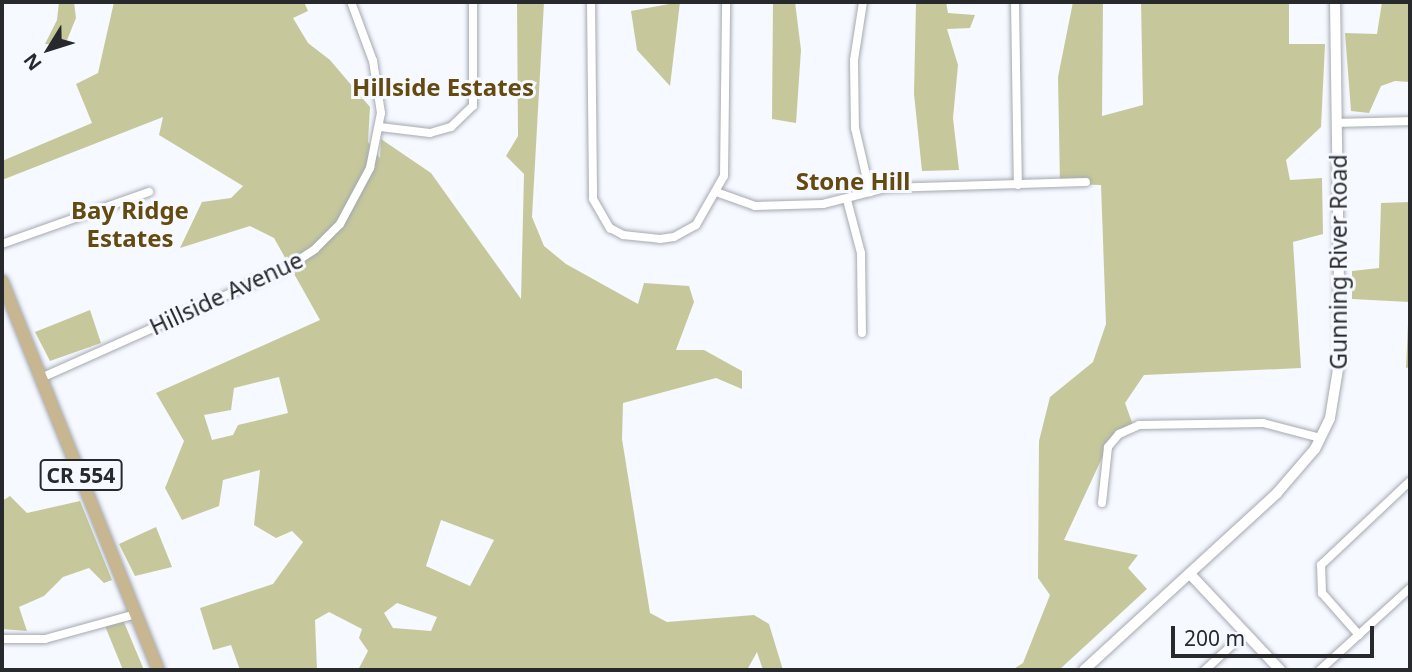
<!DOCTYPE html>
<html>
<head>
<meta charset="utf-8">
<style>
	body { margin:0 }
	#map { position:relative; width:1412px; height:672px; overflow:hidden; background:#f6f9ff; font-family:"Noto Sans",sans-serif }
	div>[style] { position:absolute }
	.forest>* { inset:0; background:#c6c89b }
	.roads { filter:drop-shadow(0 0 2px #a5a9b0) drop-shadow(0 0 2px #a5a9b0) }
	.street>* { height:8px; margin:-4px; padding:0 4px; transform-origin:4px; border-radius:4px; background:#fff }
	.secondary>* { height:10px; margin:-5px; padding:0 5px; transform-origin:5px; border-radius:5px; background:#fff }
	.primary>* { height:12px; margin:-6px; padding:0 6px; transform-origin:6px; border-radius:6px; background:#c7b68f }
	span { translate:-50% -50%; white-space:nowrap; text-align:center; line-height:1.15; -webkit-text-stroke:6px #f6f9ff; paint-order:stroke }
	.shield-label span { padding:2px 5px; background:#f6f9ff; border:2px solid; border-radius:5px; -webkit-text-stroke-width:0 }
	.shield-label { font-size:21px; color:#28292c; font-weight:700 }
	.street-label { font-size:23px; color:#28292c }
	.neighbourhood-label { font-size:24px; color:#654a10; font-weight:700 }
	.frame { position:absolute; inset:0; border:4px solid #28292c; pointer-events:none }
	.north { position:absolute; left:14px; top:14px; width:70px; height:70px; -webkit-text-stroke:5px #f6f9ff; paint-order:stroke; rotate:232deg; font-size:19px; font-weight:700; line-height:28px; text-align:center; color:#28292c }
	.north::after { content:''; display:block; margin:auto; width:24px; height:32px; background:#28292c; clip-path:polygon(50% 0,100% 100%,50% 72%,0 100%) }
	.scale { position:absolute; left:1171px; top:626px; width:203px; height:32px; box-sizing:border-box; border:4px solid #28292c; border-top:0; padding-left:9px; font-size:21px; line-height:24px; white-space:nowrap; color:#28292c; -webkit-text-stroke:5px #f6f9ff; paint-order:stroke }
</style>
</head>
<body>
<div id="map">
	<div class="forest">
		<i style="clip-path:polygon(59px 2px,74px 2px,76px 18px,65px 45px,45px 44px,57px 20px)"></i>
		<i style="clip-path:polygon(evenodd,114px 2px,304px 2px,308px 11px,293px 18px,308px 43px,330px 60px,370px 107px,368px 142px,380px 158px,381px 139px,431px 173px,521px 299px,524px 174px,506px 156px,518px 136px,517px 2px,544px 2px,532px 217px,544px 246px,566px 264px,638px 304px,644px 283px,689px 286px,694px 302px,676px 350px,704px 350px,742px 371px,742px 389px,716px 378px,623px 403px,622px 439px,650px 613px,667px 622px,754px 615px,769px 624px,783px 670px,763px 670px,757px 652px,747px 670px,323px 670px,358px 670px,368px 651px,359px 638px,362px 629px,329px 612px,315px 620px,317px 670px,240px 670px,231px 645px,213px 650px,200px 608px,273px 584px,303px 542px,292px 531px,276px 538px,254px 525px,260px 470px,223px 480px,219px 506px,182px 520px,165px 488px,184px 441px,156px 393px,320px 320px,274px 238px,250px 226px,180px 248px,202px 202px,231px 198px,243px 186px,159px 135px,163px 117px,2px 180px,2px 161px,92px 123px,76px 84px,98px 73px,114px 2px,279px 377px,288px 413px,238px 425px,233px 435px,212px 440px,204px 415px,231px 410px,234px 388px,279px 377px,114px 2px,441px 520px,494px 540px,470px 586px,426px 566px,441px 520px,114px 2px,397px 603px,437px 617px,431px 631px,393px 628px,384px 613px,397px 603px)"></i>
		<i style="clip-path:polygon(680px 2px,670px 86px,637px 50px,631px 11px)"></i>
		<i style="clip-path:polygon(773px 2px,795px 2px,801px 50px,796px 123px,772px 119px)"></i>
		<i style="clip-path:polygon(916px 2px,946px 2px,948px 13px,975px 15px,970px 28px,947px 29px,958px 65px,953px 118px,959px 170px,922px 171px,914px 94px)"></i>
		<i style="clip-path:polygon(1073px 2px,1103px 2px,1102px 116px,1143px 105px,1141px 2px,1289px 2px,1289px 44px,1325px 44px,1321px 127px,1286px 160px,1290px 180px,1322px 178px,1323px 234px,1293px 242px,1301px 368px,1144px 375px,1125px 403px,1133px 425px,1108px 445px,1064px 540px,1138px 555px,1128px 568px,1147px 589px,1059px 670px,1012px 670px,1023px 663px,1050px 595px,1038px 578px,1039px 441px,1050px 397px,1093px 362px,1106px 324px,1101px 185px,1060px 184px,1058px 77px)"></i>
		<i style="clip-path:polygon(1382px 2px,1410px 2px,1410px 82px,1395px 81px,1381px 86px,1369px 113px,1351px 111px,1345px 33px,1377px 34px)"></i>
		<i style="clip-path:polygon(1410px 202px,1410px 367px,1406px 368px,1409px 302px,1352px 299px,1352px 271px,1379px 268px,1381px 203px)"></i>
		<i style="clip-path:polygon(90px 310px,101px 343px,50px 361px,35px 332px)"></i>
		<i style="clip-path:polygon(10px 496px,27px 513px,80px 501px,112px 580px,104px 583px,89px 568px,63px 577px,44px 596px,19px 607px,27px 631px,2px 629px,2px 501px)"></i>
		<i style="clip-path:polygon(156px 527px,172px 567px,135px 576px,119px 544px)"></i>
		<i style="clip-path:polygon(121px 615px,144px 670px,123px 670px,103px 621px)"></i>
	</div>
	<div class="roads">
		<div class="street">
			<i style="left:591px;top:2px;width:197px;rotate:89.4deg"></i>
			<i style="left:593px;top:199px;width:34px;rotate:60deg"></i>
			<i style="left:610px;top:228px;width:15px;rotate:28deg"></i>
			<i style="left:623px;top:235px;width:37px;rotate:6deg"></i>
			<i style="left:660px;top:239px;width:14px;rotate:-8deg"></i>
			<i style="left:674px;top:237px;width:25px;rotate:-29deg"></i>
			<i style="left:696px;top:225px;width:56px;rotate:-60.3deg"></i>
			<i style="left:724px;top:176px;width:174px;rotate:-89.3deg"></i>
			<i style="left:863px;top:2px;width:59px;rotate:98.8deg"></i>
			<i style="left:854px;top:60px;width:68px;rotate:89.2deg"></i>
			<i style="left:855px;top:128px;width:66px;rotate:76.8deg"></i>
			<i style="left:1015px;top:2px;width:183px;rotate:89.1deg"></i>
			<i style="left:1338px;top:123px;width:72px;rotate:-1.6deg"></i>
			<i style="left:380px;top:127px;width:50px;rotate:6.8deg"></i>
			<i style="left:430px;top:133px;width:22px;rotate:-16deg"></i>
			<i style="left:451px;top:127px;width:30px;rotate:-44deg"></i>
			<i style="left:473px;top:106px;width:104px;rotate:-90deg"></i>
			<i style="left:716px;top:192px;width:41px;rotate:19.7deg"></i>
			<i style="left:755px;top:206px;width:68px;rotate:-1.7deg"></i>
			<i style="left:823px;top:204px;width:65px;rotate:-14.3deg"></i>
			<i style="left:886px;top:188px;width:200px;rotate:-1.7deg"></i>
			<i style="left:847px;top:200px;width:55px;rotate:75.2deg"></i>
			<i style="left:861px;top:253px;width:80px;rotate:89.3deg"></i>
			<i style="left:2px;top:244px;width:156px;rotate:-19.5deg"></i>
			<i style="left:41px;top:378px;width:265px;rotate:-24.1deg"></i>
			<i style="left:283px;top:270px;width:38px;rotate:-33deg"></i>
			<i style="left:315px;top:249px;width:35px;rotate:-45deg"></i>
			<i style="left:340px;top:224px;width:64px;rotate:-61.8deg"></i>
			<i style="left:370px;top:168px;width:56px;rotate:-78.7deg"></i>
			<i style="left:381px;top:113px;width:53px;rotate:-98.7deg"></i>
			<i style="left:373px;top:61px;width:63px;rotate:-110.4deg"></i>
			<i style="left:1102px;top:503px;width:56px;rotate:-83.9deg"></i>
			<i style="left:1108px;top:447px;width:17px;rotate:-50deg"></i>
			<i style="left:1119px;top:434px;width:22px;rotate:-24deg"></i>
			<i style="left:1139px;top:425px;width:124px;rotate:-0.9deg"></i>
			<i style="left:1263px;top:423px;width:59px;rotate:14.7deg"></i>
			<i style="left:1359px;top:635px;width:56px;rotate:-131.4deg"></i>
			<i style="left:1322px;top:593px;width:28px;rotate:-92deg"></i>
			<i style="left:1321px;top:565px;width:122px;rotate:-43.3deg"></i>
			<i style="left:2px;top:639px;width:43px"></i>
			<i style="left:45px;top:639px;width:94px;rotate:-15.4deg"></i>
			<i style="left:1205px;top:670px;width:54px;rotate:-42.8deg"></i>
			<i style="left:1320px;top:670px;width:122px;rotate:-42.3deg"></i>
		</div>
		<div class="secondary">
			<i style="left:1190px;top:574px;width:132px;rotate:46.8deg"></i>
			<i style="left:1084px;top:670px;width:262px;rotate:-42.5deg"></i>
			<i style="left:1277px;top:493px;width:58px;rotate:-49.2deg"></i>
			<i style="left:1315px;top:449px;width:34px;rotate:-64deg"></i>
			<i style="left:1330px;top:418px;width:62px;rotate:-80.7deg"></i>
			<i style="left:1340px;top:357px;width:355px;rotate:-90.8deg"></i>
		</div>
		<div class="primary">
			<i style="left:2px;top:281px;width:419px;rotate:68.1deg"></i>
		</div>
	</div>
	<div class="shield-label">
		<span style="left:81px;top:475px">CR 554</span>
	</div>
	<div class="street-label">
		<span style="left:1338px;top:262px;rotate:-90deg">Gunning River Road</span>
		<span style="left:226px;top:293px;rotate:-25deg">Hillside Avenue</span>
	</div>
	<div class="neighbourhood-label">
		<span style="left:443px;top:87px">Hillside Estates</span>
		<span style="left:853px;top:181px">Stone Hill</span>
		<span style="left:130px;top:224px">Bay Ridge<br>Estates</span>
	</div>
	<div class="frame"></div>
	<div class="north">N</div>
	<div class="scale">200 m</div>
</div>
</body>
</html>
